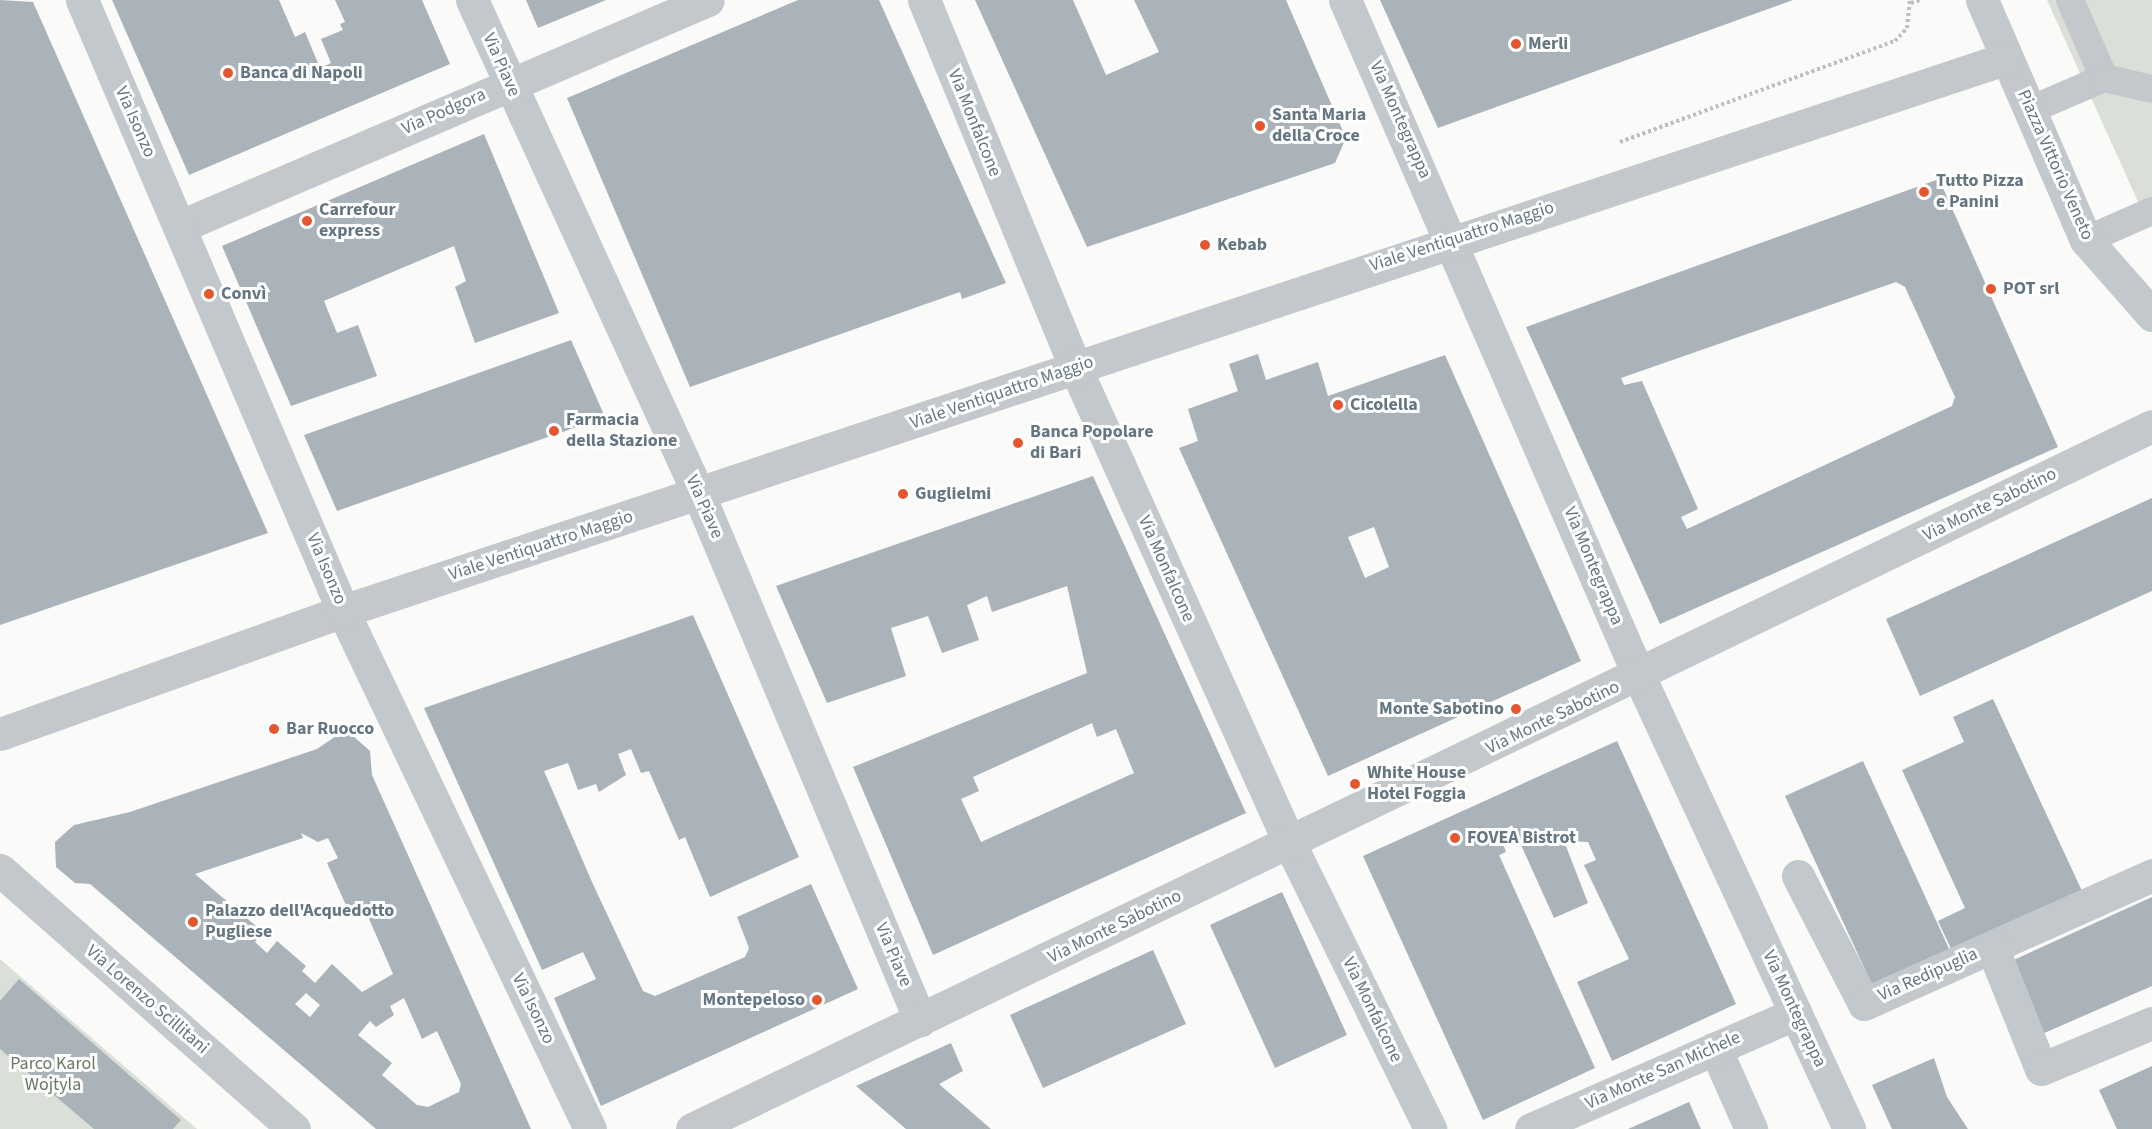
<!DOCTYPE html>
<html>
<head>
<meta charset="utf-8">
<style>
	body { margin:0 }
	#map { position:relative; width:2152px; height:1129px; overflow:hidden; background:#fafaf8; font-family:"Source Sans 3",sans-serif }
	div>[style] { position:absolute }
	.green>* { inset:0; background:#dadfd7 }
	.building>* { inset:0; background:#aab3b9 }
	.path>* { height:4px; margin-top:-2px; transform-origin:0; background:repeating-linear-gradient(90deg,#bbbfc2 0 3px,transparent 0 6px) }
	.pedestrian>* { height:28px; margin:-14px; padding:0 14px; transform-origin:14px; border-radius:14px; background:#c3c8cc }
	.minor>* { height:33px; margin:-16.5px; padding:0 16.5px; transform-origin:16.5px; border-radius:16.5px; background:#c3c8cc }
	.tertiary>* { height:33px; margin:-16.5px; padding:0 16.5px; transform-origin:16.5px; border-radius:16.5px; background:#c3c8cc }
	.dots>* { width:16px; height:16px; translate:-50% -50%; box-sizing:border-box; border:3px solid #fff; border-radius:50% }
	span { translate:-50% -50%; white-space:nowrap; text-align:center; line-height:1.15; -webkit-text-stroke:6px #fff; paint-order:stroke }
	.poi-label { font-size:18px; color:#657683; font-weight:700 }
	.left { translate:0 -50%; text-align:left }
	.right { translate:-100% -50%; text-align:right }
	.street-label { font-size:18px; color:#657683 }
	.park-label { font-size:18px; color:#687a64 }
</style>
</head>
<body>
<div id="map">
	<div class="green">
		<i style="clip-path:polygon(2047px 0,2152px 0,2152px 227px,2144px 215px)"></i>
		<i style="clip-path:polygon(0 959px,197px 1129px,0 1129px)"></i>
	</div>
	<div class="building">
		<i style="clip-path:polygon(0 0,33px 2px,268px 533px,0 625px)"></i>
		<i style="clip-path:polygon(112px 0,279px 0,295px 37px,305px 32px,320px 68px,331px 63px,321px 39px,343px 30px,340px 24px,345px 22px,335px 0,422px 0,450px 64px,189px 175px)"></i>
		<i style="clip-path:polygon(526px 0,606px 0,538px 28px)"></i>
		<i style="clip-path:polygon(798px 0,879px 0,1006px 283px,962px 299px,960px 292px,690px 387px,567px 98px)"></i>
		<i style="clip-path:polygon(975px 0,1073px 0,1106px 75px,1159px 52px,1134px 0,1286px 0,1346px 138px,1335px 163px,1087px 247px)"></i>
		<i style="clip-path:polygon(1380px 0,1793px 0,1438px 128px)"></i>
		<i style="clip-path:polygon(484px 134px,559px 313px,475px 343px,455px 287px,466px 281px,454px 246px,324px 301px,337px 333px,358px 325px,377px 376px,291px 406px,222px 246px)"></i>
		<i style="clip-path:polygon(evenodd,1939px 179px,2058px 447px,1660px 624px,1526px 327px,1939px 179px,1896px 282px,1905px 287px,1955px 397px,1952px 406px,1687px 529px,1681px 517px,1698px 509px,1642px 381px,1624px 385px,1621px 378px,1896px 282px)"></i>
		<i style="clip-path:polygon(571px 340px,605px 417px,337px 511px,304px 435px)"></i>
		<i style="clip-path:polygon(evenodd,1258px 354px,1266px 380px,1318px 362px,1328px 396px,1445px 355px,1581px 661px,1328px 776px,1179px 448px,1198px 441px,1188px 409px,1238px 391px,1229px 364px,1258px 354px,1374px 527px,1389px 567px,1365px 578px,1348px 537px,1374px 527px)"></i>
		<i style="clip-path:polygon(evenodd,1093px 476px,1246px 813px,933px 955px,853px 767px,1087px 673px,1067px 586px,992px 612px,987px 596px,967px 605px,979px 640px,942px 653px,928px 616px,891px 628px,906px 676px,827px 703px,776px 586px,1093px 476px,1092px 723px,1097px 737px,1116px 729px,1134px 773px,981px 842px,961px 799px,979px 791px,973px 777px,1092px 723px)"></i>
		<i style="clip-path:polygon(2152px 498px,2152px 591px,1920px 696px,1886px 619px)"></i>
		<i style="clip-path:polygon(693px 615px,799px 857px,710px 897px,685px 837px,679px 840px,649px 771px,641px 773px,631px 749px,618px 754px,626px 775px,599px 792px,596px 784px,578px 790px,568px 763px,544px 771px,592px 882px,643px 991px,655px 996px,745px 957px,749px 948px,737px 917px,811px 884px,858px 989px,601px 1106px,554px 998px,596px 979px,583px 952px,542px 970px,424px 708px)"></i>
		<i style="clip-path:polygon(1993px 699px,2082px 891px,1953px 953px,1938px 921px,1965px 908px,1902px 770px,1964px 742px,1953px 717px)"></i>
		<i style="clip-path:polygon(evenodd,339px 734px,352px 735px,370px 751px,372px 775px,531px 1129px,376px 1129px,90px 884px,75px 883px,56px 867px,55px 842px,74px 825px,130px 812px,317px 749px,339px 734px,301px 833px,318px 842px,328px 838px,338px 858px,327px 863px,349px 912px,363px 905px,393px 974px,362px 992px,332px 964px,315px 983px,302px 971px,306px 966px,277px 941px,267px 953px,255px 942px,263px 932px,195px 874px,303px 838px,301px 833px,339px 734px,306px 993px,320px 1005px,310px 1017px,295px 1004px,306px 993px,339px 734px,404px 998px,422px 1039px,437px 1031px,461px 1084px,459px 1092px,428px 1107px,417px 1105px,382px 1075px,392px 1063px,358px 1035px,370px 1021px,376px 1027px,394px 1015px,390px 1006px,404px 998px)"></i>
		<i style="clip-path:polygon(1617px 741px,1736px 1004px,1612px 1061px,1577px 982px,1629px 959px,1584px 865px,1596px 860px,1588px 842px,1564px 841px,1588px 903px,1554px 918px,1512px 825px,1499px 834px,1506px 852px,1499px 855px,1595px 1068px,1483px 1120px,1363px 856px)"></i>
		<i style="clip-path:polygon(1863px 761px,1951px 953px,1874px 989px,1785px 796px)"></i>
		<i style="clip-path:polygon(1282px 892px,1347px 1035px,1275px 1068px,1210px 925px)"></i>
		<i style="clip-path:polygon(2152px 897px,2152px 986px,2042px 1034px,2009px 962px)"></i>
		<i style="clip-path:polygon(1153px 950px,1186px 1024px,1043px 1088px,1010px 1015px)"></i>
		<i style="clip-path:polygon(19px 979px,181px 1120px,173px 1129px,94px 1129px,0 1049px,0 1001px)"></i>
		<i style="clip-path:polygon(951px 1043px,963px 1071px,939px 1084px,991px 1129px,906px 1129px,856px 1086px)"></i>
		<i style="clip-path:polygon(1934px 1058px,1947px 1097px,1968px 1129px,1892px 1129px,1872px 1085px)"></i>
		<i style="clip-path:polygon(2152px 1066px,2152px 1129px,2117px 1129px,2099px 1090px)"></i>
		<i style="clip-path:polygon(1689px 1102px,1701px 1129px,1628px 1129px,1660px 1115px)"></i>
	</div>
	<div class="path">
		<i style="left:1911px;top:3px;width:9px;rotate:-18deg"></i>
		<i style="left:1620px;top:142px;width:293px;rotate:-20.2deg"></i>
		<i style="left:1895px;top:41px;width:18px;rotate:-47deg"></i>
		<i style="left:1907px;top:28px;width:28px;rotate:-84deg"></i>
	</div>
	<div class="pedestrian">
		<i style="left:2070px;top:0;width:85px;rotate:66.4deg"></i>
		<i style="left:2030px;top:110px;width:81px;rotate:-23.4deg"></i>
		<i style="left:2104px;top:78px;width:49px;rotate:12.9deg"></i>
		<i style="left:2086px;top:240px;width:72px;rotate:-23.7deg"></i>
	</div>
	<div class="minor">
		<i style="left:472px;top:0;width:545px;rotate:65.36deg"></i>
		<i style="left:699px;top:495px;width:570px;rotate:67.17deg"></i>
		<i style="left:924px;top:0;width:397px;rotate:67.6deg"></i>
		<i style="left:1075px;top:367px;width:523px;rotate:65.74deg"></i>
		<i style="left:1290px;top:844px;width:318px;rotate:63.8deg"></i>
		<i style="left:1345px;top:0;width:737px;rotate:66.5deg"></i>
		<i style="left:1639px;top:676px;width:499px;rotate:65.1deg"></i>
		<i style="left:181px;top:226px;width:573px;rotate:-23.21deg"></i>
		<i style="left:343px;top:611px;width:574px;rotate:64.51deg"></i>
		<i style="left:1798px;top:876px;width:144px;rotate:62.7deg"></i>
		<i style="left:1864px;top:1004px;width:316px;rotate:-24.1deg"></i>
		<i style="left:1992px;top:947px;width:131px;rotate:68.1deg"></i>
		<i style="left:2041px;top:1069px;width:120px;rotate:-22.5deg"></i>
		<i style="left:1715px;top:1048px;width:89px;rotate:66deg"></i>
		<i style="left:1531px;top:1129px;width:289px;rotate:-23.6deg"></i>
	</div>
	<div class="tertiary">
		<i style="left:82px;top:0;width:664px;rotate:66.87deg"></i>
		<i style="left:1982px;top:0;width:262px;rotate:66.6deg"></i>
		<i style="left:2086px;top:240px;width:100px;rotate:48.7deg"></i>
		<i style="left:0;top:734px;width:364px;rotate:-19.7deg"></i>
		<i style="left:343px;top:611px;width:1753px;rotate:-18.38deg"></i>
		<i style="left:0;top:870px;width:392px;rotate:41.4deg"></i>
		<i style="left:692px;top:1129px;width:1620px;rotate:-25.71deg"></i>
	</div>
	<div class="dots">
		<i style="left:1516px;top:44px;background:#e4572e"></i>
		<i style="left:228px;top:73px;background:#e4572e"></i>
		<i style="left:1260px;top:126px;background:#e4572e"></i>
		<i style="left:1924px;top:192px;background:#e4572e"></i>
		<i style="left:307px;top:221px;background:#e4572e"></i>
		<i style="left:1205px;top:245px;background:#e4572e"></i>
		<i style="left:1991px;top:289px;background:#e4572e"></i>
		<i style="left:209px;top:294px;background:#e4572e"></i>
		<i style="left:1338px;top:405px;background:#e4572e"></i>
		<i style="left:554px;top:431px;background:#e4572e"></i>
		<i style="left:1018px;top:443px;background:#e4572e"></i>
		<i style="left:903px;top:494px;background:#e4572e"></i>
		<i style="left:1516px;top:709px;background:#e4572e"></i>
		<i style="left:274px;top:729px;background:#e4572e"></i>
		<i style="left:1355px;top:784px;background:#e4572e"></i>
		<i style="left:1455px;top:838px;background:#e4572e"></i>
		<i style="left:193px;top:922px;background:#e4572e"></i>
		<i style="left:817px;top:1000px;background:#e4572e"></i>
	</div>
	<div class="poi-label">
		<span class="left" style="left:1528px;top:44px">Merli</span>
		<span class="left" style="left:240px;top:73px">Banca di Napoli</span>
		<span class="left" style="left:1272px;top:126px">Santa Maria<br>della Croce</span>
		<span class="left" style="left:1936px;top:192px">Tutto Pizza<br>e Panini</span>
		<span class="left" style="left:319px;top:221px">Carrefour<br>express</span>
		<span class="left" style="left:1217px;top:245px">Kebab</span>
		<span class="left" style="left:2003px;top:289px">POT srl</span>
		<span class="left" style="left:221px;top:294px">Convì</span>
		<span class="left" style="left:1350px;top:405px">Cicolella</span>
		<span class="left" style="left:566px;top:431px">Farmacia<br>della Stazione</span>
		<span class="left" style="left:1030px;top:443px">Banca Popolare<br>di Bari</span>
		<span class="left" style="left:915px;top:494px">Guglielmi</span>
		<span class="right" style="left:1504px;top:709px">Monte Sabotino</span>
		<span class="left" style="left:286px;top:729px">Bar Ruocco</span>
		<span class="left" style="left:1367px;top:784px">White House<br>Hotel Foggia</span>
		<span class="left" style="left:1467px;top:838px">FOVEA Bistrot</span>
		<span class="left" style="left:205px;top:922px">Palazzo dell'Acquedotto<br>Pugliese</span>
		<span class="right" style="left:805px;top:1000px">Montepeloso</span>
	</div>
	<div class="street-label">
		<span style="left:501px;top:65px;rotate:66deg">Via Piave</span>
		<span style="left:444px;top:112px;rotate:-24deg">Via Podgora</span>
		<span style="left:1400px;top:120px;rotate:66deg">Via Montegrappa</span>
		<span style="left:135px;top:122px;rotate:66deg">Via Isonzo</span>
		<span style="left:974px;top:123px;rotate:68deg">Via Monfalcone</span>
		<span style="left:2055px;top:165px;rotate:66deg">Piazza Vittorio Veneto</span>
		<span style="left:1462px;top:237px;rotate:-18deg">Viale Ventiquattro Maggio</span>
		<span style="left:1002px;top:393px;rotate:-19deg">Viale Ventiquattro Maggio</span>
		<span style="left:1990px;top:505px;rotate:-26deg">Via Monte Sabotino</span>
		<span style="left:704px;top:507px;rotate:66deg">Via Piave</span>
		<span style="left:541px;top:546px;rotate:-18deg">Viale Ventiquattro Maggio</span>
		<span style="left:1593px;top:566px;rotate:67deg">Via Montegrappa</span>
		<span style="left:326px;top:569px;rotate:67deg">Via Isonzo</span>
		<span style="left:1166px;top:569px;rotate:66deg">Via Monfalcone</span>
		<span style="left:1553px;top:718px;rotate:-26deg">Via Monte Sabotino</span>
		<span style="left:1115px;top:927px;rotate:-26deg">Via Monte Sabotino</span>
		<span style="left:893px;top:955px;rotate:67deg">Via Piave</span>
		<span style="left:1928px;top:975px;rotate:-24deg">Via Redipuglia</span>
		<span style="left:147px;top:1000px;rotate:41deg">Via Lorenzo Scillitani</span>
		<span style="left:533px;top:1009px;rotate:64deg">Via Isonzo</span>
		<span style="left:1794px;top:1009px;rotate:65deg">Via Montegrappa</span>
		<span style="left:1372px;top:1010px;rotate:64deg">Via Monfalcone</span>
		<span style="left:1663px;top:1071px;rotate:-24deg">Via Monte San Michele</span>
	</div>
	<div class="park-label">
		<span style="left:53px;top:1075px">Parco Karol<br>Wojtyla</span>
	</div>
</div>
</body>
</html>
